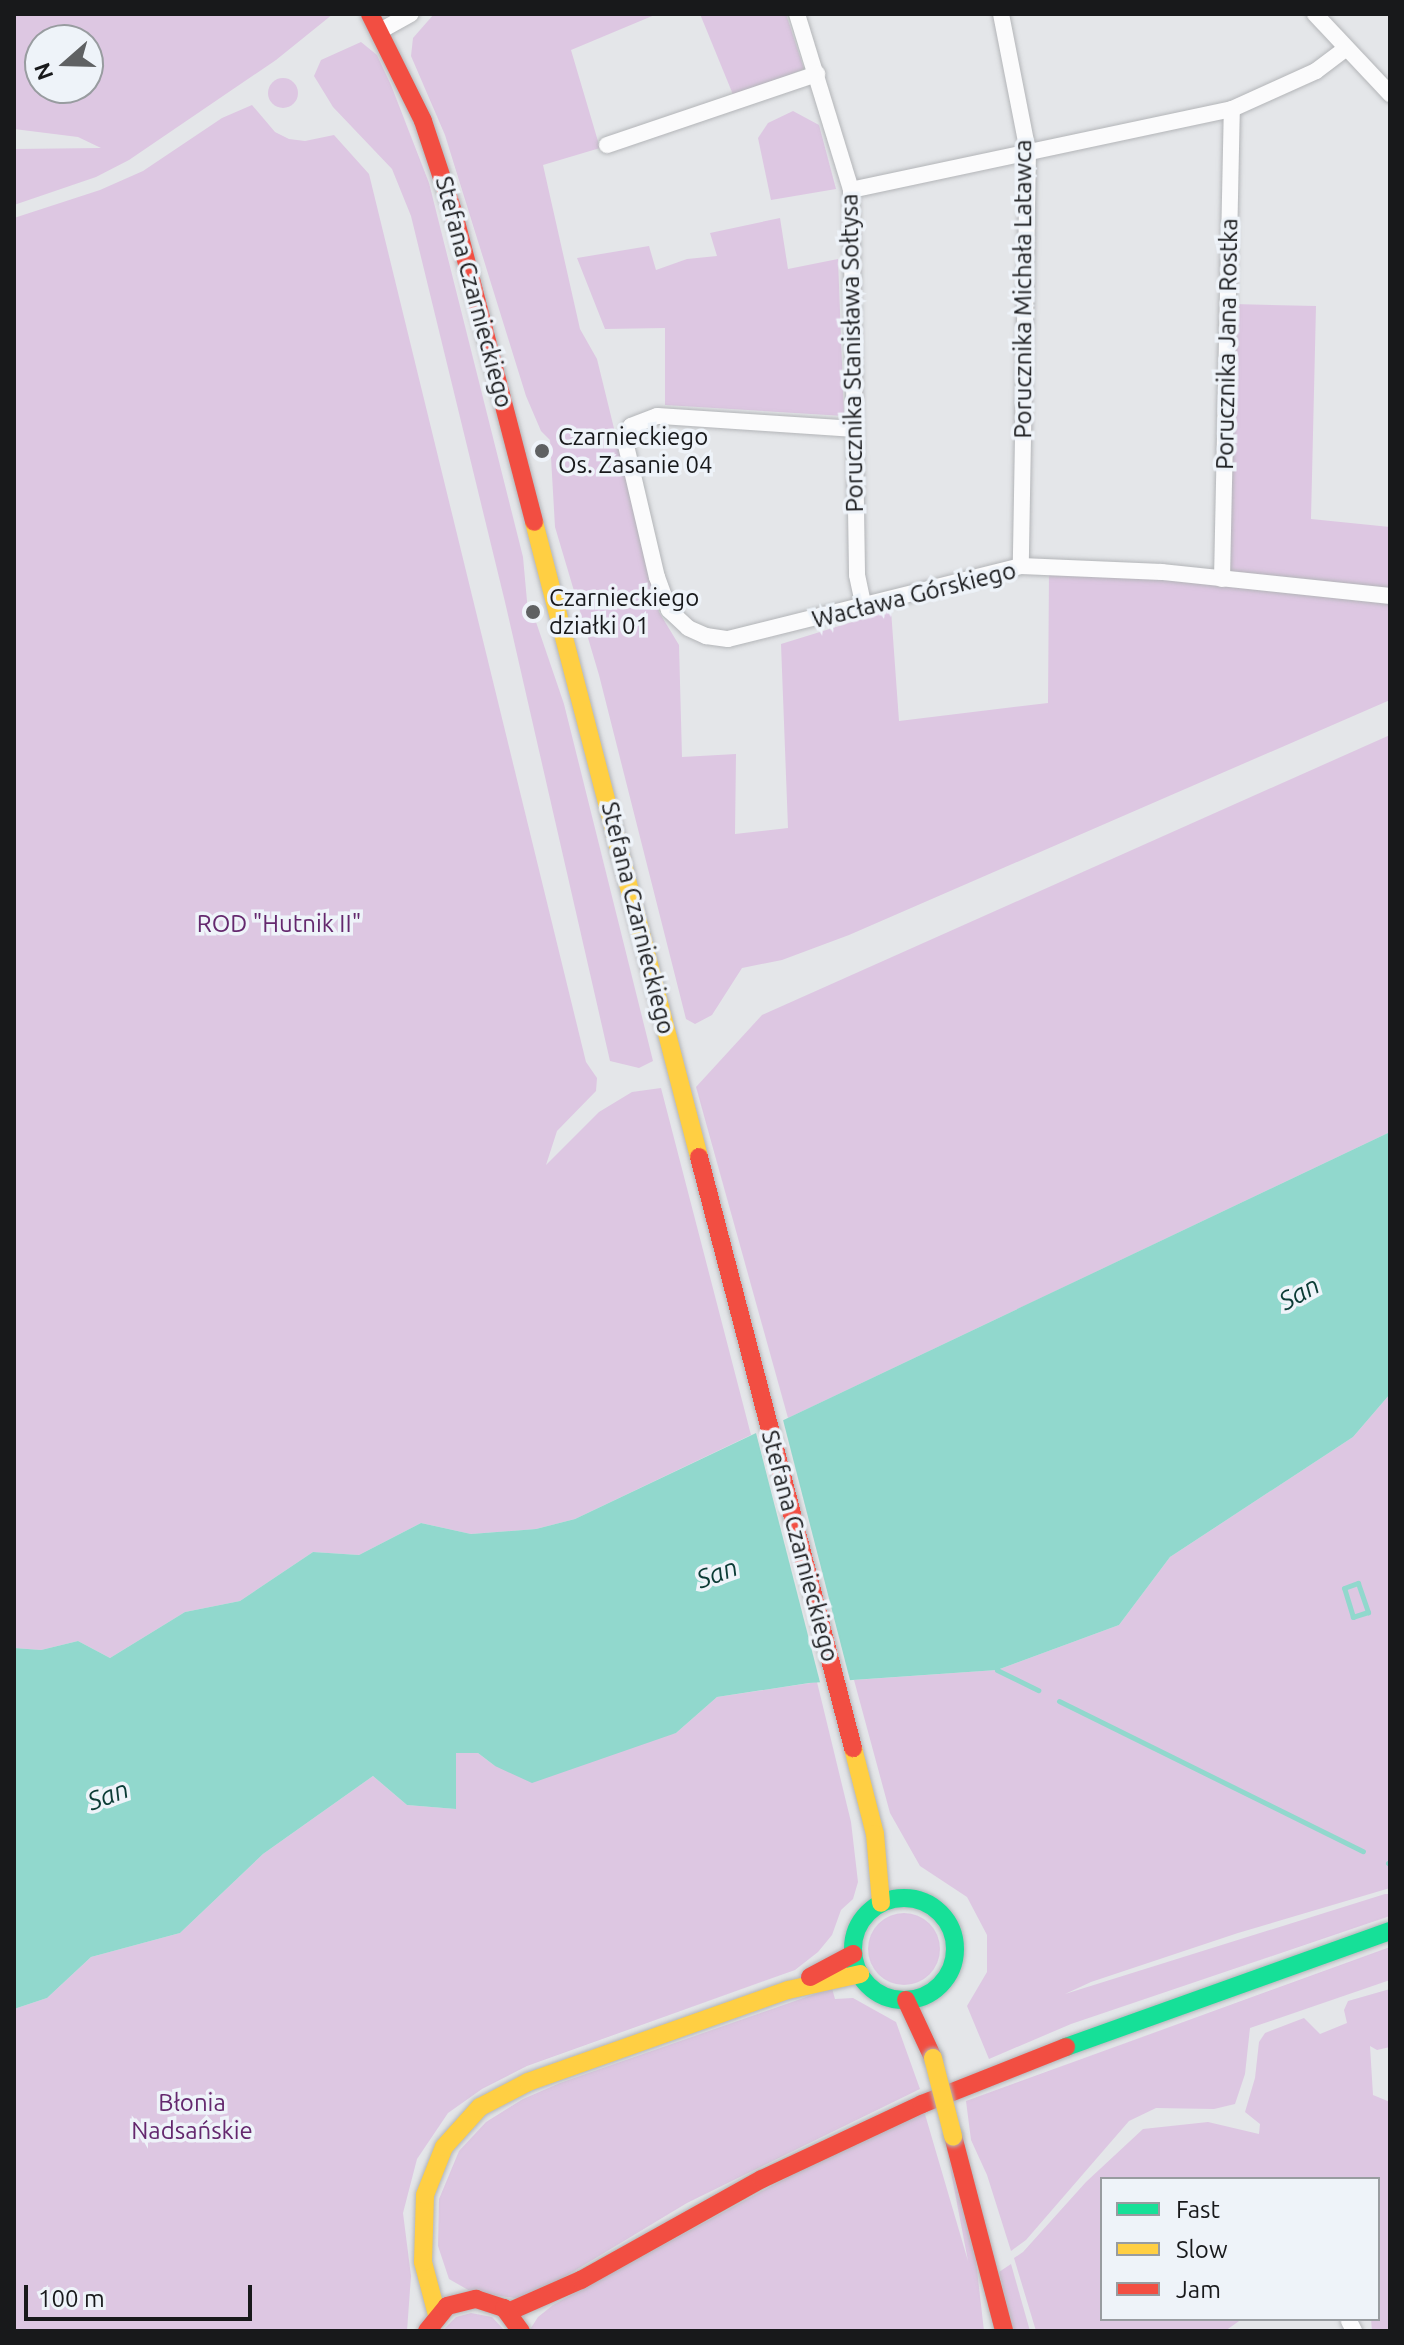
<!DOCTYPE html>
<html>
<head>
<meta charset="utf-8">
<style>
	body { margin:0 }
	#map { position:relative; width:1404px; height:2345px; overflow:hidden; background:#e4e6e9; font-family:Ubuntu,sans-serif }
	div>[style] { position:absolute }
	.green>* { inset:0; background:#ddc7e2 }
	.round { border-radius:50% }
	.water>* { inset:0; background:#91d8cd }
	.pier>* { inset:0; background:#e4e6e9 }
	.stream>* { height:5px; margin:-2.5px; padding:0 2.5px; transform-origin:2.5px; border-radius:2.5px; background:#91d8cd }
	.roads { filter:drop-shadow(0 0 2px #b3b5b8) drop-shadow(0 0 2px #b3b5b8) }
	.street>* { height:16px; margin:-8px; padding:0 8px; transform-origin:8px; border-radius:8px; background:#fbfbfc }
	.fast>* { height:18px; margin:-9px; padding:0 9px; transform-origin:9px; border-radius:9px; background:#16e098 }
	.fast>.ring { margin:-9px; padding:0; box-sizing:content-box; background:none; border:18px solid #16e098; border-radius:50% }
	.slow>* { height:18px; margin:-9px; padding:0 9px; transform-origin:9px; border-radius:9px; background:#ffcf43 }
	.jam>* { height:18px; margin:-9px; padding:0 9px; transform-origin:9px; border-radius:9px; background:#f24e42 }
	.bridges { filter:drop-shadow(0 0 2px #b3b5b8) drop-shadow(0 0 2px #b3b5b8) }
	.slow-bridge>* { height:18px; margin:-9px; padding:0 9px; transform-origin:9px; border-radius:9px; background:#ffcf43 }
	.dots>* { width:22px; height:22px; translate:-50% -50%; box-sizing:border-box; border:4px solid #eef3f9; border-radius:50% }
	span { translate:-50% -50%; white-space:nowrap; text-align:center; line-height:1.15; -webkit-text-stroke:7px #eef3f9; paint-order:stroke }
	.street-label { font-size:24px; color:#18191b }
	.poi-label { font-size:24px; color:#18191b }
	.left { translate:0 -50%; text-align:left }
	.park-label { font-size:24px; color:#64286e }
	.water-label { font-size:26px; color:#0b3b35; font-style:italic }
	.frame { position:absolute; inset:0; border:16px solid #18191b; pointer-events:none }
	.legend { position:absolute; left:1100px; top:2177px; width:280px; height:144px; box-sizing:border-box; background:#eef3f9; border:2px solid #989ca0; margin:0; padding:10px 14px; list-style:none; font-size:24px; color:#18191b }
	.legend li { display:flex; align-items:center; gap:16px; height:40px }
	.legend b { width:40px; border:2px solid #989ca0 }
	.north { position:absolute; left:24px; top:24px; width:80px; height:80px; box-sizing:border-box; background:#eef3f9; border:2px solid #989ca0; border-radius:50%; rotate:250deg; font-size:22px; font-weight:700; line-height:32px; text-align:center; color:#18191b }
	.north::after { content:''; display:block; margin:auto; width:28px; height:36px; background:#5f6163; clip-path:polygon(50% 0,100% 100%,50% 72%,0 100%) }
	.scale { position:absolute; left:24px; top:2285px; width:228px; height:36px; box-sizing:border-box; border:4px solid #18191b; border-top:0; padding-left:10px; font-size:24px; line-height:28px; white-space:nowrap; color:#18191b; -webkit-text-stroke:6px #eef3f9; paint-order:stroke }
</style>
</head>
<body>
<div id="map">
	<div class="green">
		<i style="clip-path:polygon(evenodd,14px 14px,333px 14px,276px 60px,129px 160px,96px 177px,14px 205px,14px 149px,101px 148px,78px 137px,14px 129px,14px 14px,40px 40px,88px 40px,88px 88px,40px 88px,40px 40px)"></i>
		<i style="clip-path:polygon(434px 14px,657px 14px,571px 50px,600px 148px,543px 165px,580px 329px,597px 359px,659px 612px,679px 645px,682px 757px,736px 754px,735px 834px,788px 828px,781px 644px,891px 610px,899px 721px,1048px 703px,1049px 572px,1204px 582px,1390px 603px,1390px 700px,849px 935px,782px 960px,742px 968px,712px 1015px,695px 1024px,686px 1019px,599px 675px,555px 527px,550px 440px,541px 431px,526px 396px,445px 135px,411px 56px,413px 38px)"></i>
		<i style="clip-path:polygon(700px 14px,786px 14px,804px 69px,734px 97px)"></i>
		<i style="clip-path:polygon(361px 42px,377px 55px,391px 85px,429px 183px,523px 557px,528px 612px,536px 622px,564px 704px,653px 1061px,639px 1068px,610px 1061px,505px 602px,411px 216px,392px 169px,333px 107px,314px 76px,321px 60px)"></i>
		<i class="round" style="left:268px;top:78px;width:30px;height:30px"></i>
		<i style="clip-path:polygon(252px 105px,275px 132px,289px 139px,305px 141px,334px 135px,369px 174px,586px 1062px,597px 1078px,596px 1091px,557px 1131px,546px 1165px,599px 1112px,632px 1092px,661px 1088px,751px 1435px,575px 1519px,536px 1529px,471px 1534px,421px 1523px,359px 1555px,313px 1552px,240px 1601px,185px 1612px,110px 1658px,78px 1641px,41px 1650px,14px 1648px,14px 218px,100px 190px,143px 171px,222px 118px)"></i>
		<i style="clip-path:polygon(793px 111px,819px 125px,836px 189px,771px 200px,758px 138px,768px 123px)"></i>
		<i style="clip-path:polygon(780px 218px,788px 269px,838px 259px,844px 416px,665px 405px,665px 328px,605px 329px,577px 258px,649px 246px,656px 270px,687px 259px,717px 256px,710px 233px)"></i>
		<i style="clip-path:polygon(1233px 304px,1316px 306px,1311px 519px,1390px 527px,1390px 590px,1227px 573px)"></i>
		<i style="clip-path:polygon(1390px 735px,1390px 1132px,788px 1418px,696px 1087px,762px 1015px)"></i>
		<i style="clip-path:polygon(1390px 1394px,1390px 1888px,1238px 1933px,1091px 1982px,1065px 1994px,1385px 1894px,1390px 1894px,1390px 1916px,1071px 2024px,989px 2059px,967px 2006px,987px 1972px,987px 1935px,967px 1897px,920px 1866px,890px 1813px,854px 1680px,997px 1670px,1119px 1625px,1170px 1557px,1353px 1437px)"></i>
		<i style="clip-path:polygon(817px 1682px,851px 1822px,858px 1882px,853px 1899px,841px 1910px,832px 1935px,818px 1952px,795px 1970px,527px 2066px,482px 2089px,448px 2113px,417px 2159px,403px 2213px,411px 2276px,407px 2331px,14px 2331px,14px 2009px,47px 1998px,91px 1957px,180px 1933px,263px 1854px,373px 1776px,407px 1805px,456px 1809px,456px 1753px,478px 1753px,495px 1766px,676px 1733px,717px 1697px)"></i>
		<i class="round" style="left:868px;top:1913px;width:72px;height:72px"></i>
		<i style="clip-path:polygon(1390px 1947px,1390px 1980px,1250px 2028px,1245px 2074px,1235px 2104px,1214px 2109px,1156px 2108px,1129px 2121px,1026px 2240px,1011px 2251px,987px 2175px,971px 2140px,966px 2101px)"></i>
		<i style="clip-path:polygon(832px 1988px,835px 1999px,853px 1998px,896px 2022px,920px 2089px,687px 2203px,526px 2300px,470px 2291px,449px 2279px,438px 2246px,439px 2199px,459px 2151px,486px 2122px,523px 2099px,560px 2083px)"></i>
		<i style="clip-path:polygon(1390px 1989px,1390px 2047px,1377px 2050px,1370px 2046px,1373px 2095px,1390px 2102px,1390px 2331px,1372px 2331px,1371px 2319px,1378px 2319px,1378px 2179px,1102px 2179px,1102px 2319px,1242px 2319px,1225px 2331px,1036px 2331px,1014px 2258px,1023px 2252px,1086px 2182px,1143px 2129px,1208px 2122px,1259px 2134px,1260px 2124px,1245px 2112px,1255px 2078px,1259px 2042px,1265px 2033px,1304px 2018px,1320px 2034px,1347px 2023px,1344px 2010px,1348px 2001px)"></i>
		<i style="clip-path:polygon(922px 2104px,968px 2261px,946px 2146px,976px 2261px,984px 2331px,529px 2331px,538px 2317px,553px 2305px)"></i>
		<i style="clip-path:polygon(1011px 2264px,1030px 2331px,1013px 2331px,999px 2272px)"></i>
		<i style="clip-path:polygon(471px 2313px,492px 2317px,505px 2331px,442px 2331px,456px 2317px)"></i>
	</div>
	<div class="water">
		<i style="clip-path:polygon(1390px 1132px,1390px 1394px,1353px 1437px,1170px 1557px,1119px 1625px,997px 1670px,809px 1683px,717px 1697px,676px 1733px,532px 1783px,495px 1766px,478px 1753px,456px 1753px,456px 1809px,407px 1805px,373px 1776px,263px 1854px,180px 1933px,91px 1957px,47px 1998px,14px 2009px,14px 1648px,41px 1650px,78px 1641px,110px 1658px,185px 1612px,240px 1601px,313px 1552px,359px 1555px,421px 1523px,471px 1534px,536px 1529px,575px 1519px)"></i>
	</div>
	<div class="pier">
		<i style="clip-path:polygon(782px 1416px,851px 1684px,821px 1686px,755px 1429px)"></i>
	</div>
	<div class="stream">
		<i style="left:1358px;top:1583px;width:31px;rotate:71deg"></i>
		<i style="left:1368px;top:1612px;width:16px;rotate:162deg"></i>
		<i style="left:1353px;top:1617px;width:30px;rotate:-107deg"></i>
		<i style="left:1344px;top:1588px;width:15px;rotate:-20deg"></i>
		<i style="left:997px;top:1670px;width:46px;rotate:26deg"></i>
		<i style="left:1059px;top:1701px;width:339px;rotate:26.3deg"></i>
		<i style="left:1388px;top:1863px;width:2px;rotate:27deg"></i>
	</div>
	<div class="roads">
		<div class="street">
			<i style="left:797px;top:14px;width:184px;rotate:72.9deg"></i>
			<i style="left:851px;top:190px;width:385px;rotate:89.1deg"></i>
			<i style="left:857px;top:575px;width:29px;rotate:78deg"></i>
			<i style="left:1001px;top:14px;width:140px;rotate:78.9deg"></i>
			<i style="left:1028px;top:151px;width:415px;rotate:91deg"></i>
			<i style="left:1315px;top:14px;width:110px;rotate:46.8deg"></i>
			<i style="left:380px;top:31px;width:35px;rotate:-29deg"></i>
			<i style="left:607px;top:145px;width:222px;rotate:-18.7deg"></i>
			<i style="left:851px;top:190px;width:390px;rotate:-12deg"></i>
			<i style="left:1232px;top:109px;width:92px;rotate:-24.3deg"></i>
			<i style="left:1316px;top:71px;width:38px;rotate:-37deg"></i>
			<i style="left:855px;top:429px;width:198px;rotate:-176.2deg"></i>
			<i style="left:657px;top:416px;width:28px;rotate:159deg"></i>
			<i style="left:631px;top:426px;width:16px;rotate:112deg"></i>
			<i style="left:625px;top:441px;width:140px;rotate:76.8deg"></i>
			<i style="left:657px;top:577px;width:35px;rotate:70deg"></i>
			<i style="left:669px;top:610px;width:26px;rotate:43deg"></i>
			<i style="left:688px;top:628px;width:20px;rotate:24deg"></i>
			<i style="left:706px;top:636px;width:22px;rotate:8deg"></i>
			<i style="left:728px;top:639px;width:302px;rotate:-14deg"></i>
			<i style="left:1021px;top:566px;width:141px;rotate:2.4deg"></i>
			<i style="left:1162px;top:572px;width:229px;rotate:6deg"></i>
			<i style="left:1222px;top:579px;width:470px;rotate:-88.8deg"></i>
			<i style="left:1349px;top:2321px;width:11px;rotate:63deg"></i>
		</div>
		<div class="fast">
			<i class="ring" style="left:853px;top:1898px;width:84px;height:84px"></i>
			<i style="left:1066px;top:2047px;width:344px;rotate:-19.7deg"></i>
		</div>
		<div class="slow">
			<i style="left:534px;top:522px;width:656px;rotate:75.43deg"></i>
			<i style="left:853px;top:1748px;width:89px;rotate:75.7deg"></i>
			<i style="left:875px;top:1834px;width:69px;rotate:85deg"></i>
			<i style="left:437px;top:2315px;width:55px;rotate:-104.8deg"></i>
			<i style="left:423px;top:2262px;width:67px;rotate:-88.3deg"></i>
			<i style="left:425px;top:2195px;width:52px;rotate:-68.4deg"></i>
			<i style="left:444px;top:2147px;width:54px;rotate:-48deg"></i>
			<i style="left:480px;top:2107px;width:54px;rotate:-27.5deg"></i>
			<i style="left:528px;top:2082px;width:276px;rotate:-19.5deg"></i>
			<i style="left:788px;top:1990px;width:74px;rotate:-12.5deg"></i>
		</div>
		<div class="jam">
			<i style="left:370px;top:14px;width:119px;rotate:63.6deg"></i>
			<i style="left:423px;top:121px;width:98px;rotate:71.6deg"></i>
			<i style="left:454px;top:214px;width:318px;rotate:75.4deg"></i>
			<i style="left:699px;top:1157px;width:611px;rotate:75.39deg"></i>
			<i style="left:810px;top:1977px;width:49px;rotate:-28.1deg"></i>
			<i style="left:906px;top:2000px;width:64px;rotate:65deg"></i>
			<i style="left:953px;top:2136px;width:202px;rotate:75.3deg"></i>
			<i style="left:508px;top:2312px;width:80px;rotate:-23.7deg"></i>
			<i style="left:581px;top:2280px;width:207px;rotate:-29.2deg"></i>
			<i style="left:762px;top:2179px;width:177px;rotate:-25.1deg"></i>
			<i style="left:922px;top:2104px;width:155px;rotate:-21.6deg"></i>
			<i style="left:427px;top:2331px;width:32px;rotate:-51deg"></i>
			<i style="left:447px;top:2306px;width:30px;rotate:-14deg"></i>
			<i style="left:476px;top:2299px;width:29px;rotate:18deg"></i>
			<i style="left:504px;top:2308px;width:29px;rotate:54deg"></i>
		</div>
	</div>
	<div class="bridges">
		<div class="slow-bridge">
			<i style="left:933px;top:2058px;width:81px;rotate:75.6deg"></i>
		</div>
	</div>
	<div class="dots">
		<i style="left:542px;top:451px;background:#5f6163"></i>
		<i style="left:533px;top:612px;background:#5f6163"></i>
	</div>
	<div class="street-label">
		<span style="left:1023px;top:289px;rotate:-90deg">Porucznika Michała Latawca</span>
		<span style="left:474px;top:292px;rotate:75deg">Stefana Czarnieckiego</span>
		<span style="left:1227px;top:344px;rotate:-89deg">Porucznika Jana Rostka</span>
		<span style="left:852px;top:353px;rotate:-91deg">Porucznika Stanisława Sołtysa</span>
		<span style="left:914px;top:595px;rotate:-14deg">Wacława Górskiego</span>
		<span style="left:638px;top:918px;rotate:76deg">Stefana Czarnieckiego</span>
		<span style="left:800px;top:1546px;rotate:75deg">Stefana Czarnieckiego</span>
	</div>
	<div class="poi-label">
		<span class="left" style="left:558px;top:451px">Czarnieckiego<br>Os. Zasanie 04</span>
		<span class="left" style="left:549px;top:612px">Czarnieckiego<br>działki 01</span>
	</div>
	<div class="park-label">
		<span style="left:279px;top:924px">ROD "Hutnik II"</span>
		<span style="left:192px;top:2117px">Błonia<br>Nadsańskie</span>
	</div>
	<div class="water-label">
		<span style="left:1299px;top:1293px;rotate:-29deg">San</span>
		<span style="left:717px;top:1573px;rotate:-20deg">San</span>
		<span style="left:108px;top:1795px;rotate:-20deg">San</span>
	</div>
	<div class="frame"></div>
	<ul class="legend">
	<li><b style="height:10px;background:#16e098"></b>Fast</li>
	<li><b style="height:10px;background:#ffcf43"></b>Slow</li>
	<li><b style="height:10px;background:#f24e42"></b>Jam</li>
	</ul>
	<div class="north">N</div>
	<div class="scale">100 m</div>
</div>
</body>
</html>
